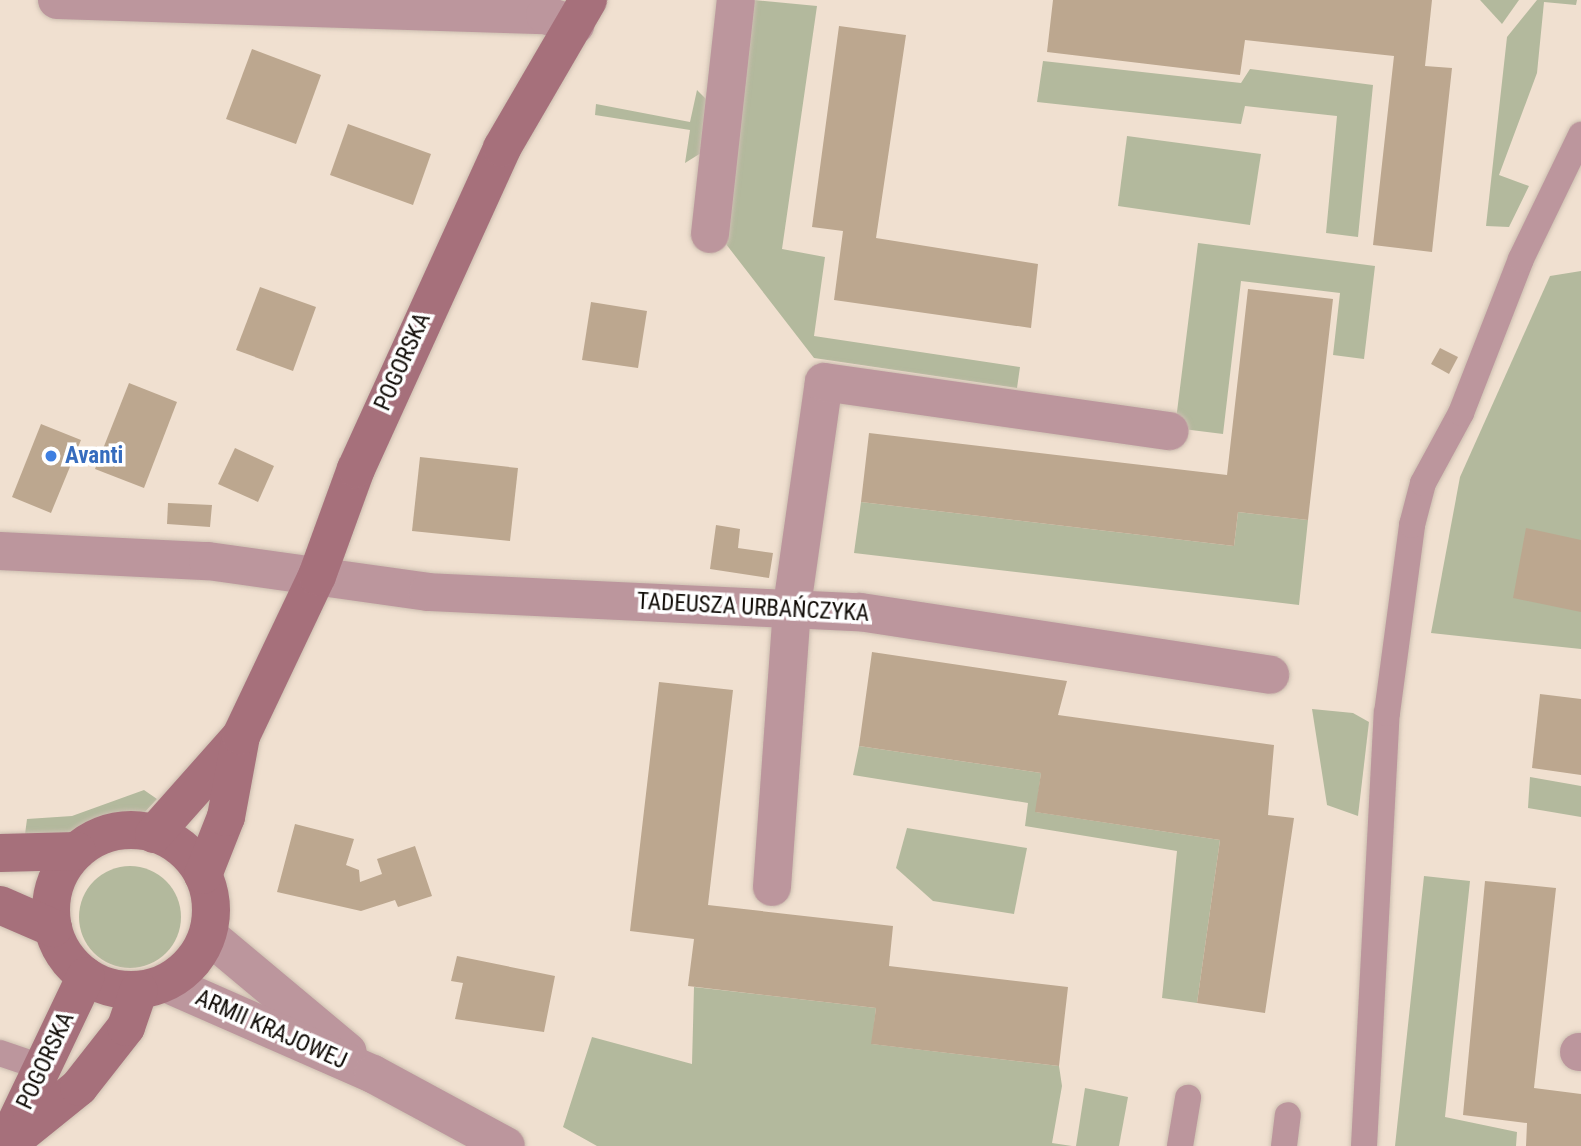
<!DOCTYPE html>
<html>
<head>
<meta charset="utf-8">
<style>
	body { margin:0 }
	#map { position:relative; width:1581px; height:1146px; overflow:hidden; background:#f0e0d0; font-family:"Roboto Condensed",sans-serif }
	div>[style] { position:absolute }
	.green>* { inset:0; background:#b3b99d }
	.round { border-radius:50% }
	.building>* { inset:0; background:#bca78f }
	.roads { filter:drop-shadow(0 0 2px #ccbeb0) drop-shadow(0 0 2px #ccbeb0) }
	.lane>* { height:26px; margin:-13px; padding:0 13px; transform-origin:13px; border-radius:13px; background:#bc969d }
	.street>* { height:38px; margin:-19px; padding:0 19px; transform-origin:19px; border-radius:19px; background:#bc969d }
	.secondary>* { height:38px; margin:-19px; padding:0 19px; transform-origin:19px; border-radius:19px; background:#a6707b }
	.secondary>.ring { margin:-19px; padding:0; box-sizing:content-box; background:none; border:38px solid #a6707b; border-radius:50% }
	.dots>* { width:19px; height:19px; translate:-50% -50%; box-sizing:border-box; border:4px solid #fff; border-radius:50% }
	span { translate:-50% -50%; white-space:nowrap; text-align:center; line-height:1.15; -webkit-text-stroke:7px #fff; paint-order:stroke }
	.street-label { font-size:23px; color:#100b06 }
	.shop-label { font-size:23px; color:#366cbe; font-weight:700 }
	.left { translate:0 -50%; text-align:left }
</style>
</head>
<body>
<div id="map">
	<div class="green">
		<i style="clip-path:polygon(753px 0,817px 6px,782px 249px,825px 257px,814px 336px,1020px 367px,1017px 388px,814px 358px,719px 235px)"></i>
		<i style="clip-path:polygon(1480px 0,1519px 0,1502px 24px)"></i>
		<i style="clip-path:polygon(1537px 0,1577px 0,1576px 5px,1544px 2px,1537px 73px,1499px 175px,1529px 186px,1509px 227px,1486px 226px,1507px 37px)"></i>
		<i style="clip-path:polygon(1043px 61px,1241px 83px,1250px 69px,1373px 85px,1358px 237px,1326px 233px,1337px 116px,1245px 106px,1241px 124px,1037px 102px)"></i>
		<i style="clip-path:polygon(697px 90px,709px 102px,701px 153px,685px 163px,690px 130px,595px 115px,596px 104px,690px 122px)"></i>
		<i style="clip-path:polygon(1127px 136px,1261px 154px,1250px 225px,1118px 206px)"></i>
		<i style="clip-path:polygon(1198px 243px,1375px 266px,1364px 359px,1333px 355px,1340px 293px,1241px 281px,1223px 434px,1175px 428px)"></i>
		<i style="clip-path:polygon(1581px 271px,1581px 649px,1431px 633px,1460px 477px,1550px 276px)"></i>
		<i style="clip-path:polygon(861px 502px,1234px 546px,1238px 512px,1308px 520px,1299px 605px,854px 553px)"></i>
		<i style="clip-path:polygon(1312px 709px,1353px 713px,1369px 722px,1358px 816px,1327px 805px)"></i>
		<i style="clip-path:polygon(859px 746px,1041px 773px,1036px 812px,1220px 840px,1197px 1003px,1162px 998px,1177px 851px,1025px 826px,1028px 803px,853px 775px)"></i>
		<i style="clip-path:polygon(1530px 777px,1581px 786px,1581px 817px,1528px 808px)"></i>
		<i style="clip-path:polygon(144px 790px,157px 799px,144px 813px,66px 836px,24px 842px,27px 819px,72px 816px)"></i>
		<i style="clip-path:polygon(907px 828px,1027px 848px,1014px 914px,933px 901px,896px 868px)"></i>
		<i class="round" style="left:79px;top:866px;width:102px;height:102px"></i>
		<i style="clip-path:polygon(1424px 876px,1470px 881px,1445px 1117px,1517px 1132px,1516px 1146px,1395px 1146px)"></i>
		<i style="clip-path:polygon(694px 987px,876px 1008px,872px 1044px,1059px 1066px,1062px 1086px,1052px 1143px,1072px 1146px,597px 1146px,563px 1127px,592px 1037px,692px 1064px)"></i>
		<i style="clip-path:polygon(1085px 1088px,1128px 1097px,1119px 1146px,1076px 1146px)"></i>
	</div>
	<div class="building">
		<i style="clip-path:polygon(1053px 0,1432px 0,1425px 66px,1452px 68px,1432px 252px,1373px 245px,1394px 56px,1245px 40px,1240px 75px,1047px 52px)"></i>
		<i style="clip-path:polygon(839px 26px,906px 35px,876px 238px,1038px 264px,1031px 328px,834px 300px,843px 231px,812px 227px)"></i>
		<i style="clip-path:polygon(252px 49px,321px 75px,296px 144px,226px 119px)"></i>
		<i style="clip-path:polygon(348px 124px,431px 154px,413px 205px,330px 175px)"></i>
		<i style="clip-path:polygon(260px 287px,316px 307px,293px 371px,236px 350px)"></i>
		<i style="clip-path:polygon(1248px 289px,1333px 299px,1308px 520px,1238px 512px,1234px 546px,861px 502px,869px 433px,1227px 475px)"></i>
		<i style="clip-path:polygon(591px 302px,647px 311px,638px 368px,582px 360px)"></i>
		<i style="clip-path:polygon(1440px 348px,1458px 357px,1449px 374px,1431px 364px)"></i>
		<i style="clip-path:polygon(129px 383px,177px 402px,144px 488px,95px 469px)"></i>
		<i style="clip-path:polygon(41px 424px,81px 440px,51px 513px,12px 497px)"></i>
		<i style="clip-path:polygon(235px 448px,274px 466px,258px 502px,218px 484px)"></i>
		<i style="clip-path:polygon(420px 457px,518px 468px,510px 541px,412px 531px)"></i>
		<i style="clip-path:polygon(168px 503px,212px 505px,210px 527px,167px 524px)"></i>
		<i style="clip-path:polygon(716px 525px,740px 529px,738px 548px,773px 553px,769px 578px,710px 569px)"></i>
		<i style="clip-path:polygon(1526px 528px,1581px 540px,1581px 612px,1513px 598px)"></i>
		<i style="clip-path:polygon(872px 652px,1067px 681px,1058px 715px,1274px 745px,1268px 815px,1294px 818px,1265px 1013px,1197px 1003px,1220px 840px,1035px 812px,1041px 773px,859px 746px)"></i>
		<i style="clip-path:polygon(659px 682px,733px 690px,708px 905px,893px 926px,889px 966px,1068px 987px,1059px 1066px,871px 1044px,876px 1008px,688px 986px,694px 939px,630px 931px)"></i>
		<i style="clip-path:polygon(1540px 694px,1581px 699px,1581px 775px,1532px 768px)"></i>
		<i style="clip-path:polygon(295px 824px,354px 839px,346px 865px,359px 870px,360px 882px,382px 874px,377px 859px,415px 846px,432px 896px,398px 907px,395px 900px,361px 911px,277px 892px)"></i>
		<i style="clip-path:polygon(1485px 881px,1556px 888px,1534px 1088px,1581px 1094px,1581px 1146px,1526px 1146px,1527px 1123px,1463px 1115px)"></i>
		<i style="clip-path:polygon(457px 956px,555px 976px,544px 1032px,455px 1019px,463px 983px,451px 981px)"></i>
	</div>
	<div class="roads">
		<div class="lane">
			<i style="left:0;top:1053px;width:46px;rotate:18.8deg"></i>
			<i style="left:1180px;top:1146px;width:49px;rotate:-80.5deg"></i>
			<i style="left:1284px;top:1146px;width:31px;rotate:-83deg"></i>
			<i style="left:1364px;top:1146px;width:434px;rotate:-87deg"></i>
			<i style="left:1387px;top:713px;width:190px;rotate:-82.4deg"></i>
			<i style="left:1412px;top:525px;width:43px;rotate:-75.3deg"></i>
			<i style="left:1423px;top:483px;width:80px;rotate:-61.5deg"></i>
			<i style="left:1461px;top:413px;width:165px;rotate:-68.7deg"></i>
			<i style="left:1521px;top:259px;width:138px;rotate:-64.2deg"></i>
		</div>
		<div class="street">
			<i style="left:57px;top:0;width:488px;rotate:1.8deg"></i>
			<i style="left:545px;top:15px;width:32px;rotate:18deg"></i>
			<i style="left:710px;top:234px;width:235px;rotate:-83.7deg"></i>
			<i style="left:0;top:551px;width:208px;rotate:2.8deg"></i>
			<i style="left:208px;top:561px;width:222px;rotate:8deg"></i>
			<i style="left:428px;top:592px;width:432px;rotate:2.7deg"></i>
			<i style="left:860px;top:612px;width:415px;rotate:8.7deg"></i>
			<i style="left:772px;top:887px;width:282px;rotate:-85.9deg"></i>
			<i style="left:792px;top:606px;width:226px;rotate:-81.9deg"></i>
			<i style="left:824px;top:382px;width:349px;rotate:8.1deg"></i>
			<i style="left:208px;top:935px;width:182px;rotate:39.9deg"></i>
			<i style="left:168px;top:984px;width:224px;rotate:23.7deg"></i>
			<i style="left:373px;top:1074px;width:151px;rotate:28.4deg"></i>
			<i style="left:1579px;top:1052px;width:2px"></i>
		</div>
		<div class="secondary">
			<i class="ring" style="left:51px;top:830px;width:122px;height:122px"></i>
			<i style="left:154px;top:834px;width:131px;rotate:-48.4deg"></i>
			<i style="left:0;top:853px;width:77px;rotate:-1.5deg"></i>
			<i style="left:203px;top:875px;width:62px;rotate:-68.4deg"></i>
			<i style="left:226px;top:817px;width:82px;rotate:-79.5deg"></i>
			<i style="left:241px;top:736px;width:177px;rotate:-64.6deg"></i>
			<i style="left:317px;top:576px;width:114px;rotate:-70deg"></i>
			<i style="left:356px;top:469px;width:353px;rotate:-65.5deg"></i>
			<i style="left:502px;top:148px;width:171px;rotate:-59.8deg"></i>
			<i style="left:0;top:905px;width:58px;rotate:23.5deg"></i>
			<i style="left:10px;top:1135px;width:176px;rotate:-64.5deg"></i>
			<i style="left:6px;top:1146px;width:94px;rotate:-38.9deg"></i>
			<i style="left:79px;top:1087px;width:76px;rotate:-51.9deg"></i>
			<i style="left:126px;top:1027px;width:39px;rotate:-71deg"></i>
		</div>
	</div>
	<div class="dots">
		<i style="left:51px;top:456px;background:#3f7fe0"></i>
	</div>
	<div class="street-label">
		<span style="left:403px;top:362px;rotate:-66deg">POGORSKA</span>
		<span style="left:753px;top:608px;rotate:3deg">TADEUSZA URBAŃCZYKA</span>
		<span style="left:271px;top:1030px;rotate:24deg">ARMII KRAJOWEJ</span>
		<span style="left:46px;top:1061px;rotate:-65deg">POGORSKA</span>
	</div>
	<div class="shop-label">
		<span class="left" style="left:65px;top:456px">Avanti</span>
	</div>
</div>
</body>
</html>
